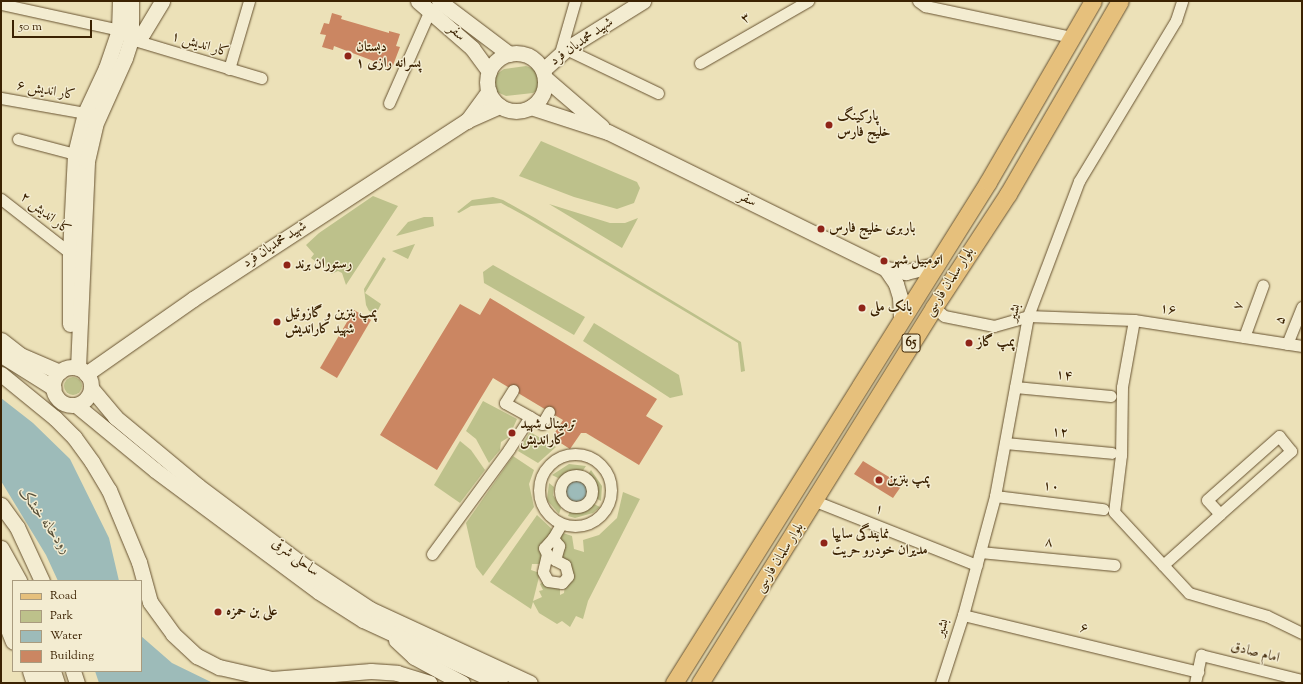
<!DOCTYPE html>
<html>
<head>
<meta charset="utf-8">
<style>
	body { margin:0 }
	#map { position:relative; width:1303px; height:684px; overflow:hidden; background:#ece1b8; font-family:"Sorts Mill Goudy",Amiri,serif }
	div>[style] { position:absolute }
	.green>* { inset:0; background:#bdc18b }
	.round { border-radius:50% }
	.water>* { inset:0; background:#9dbbb9 }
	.building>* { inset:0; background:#cb8662 }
	.roads { filter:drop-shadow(0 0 1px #675230) drop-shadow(0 0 1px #675230) }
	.street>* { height:11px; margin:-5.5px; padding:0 5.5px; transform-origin:5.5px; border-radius:5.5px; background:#f3ecd1 }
	.street>.ring { margin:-5.5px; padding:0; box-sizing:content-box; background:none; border:11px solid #f3ecd1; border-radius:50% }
	.secondary>* { height:15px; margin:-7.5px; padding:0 7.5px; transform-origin:7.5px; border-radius:7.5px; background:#f3ecd1 }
	.secondary>.ring { margin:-7.5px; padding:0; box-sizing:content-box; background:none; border:15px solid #f3ecd1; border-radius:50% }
	.primary>* { height:17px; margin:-8.5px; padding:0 8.5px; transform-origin:8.5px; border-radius:8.5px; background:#e6c07c }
	.dots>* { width:11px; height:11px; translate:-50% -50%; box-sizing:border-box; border:2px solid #f3ecd1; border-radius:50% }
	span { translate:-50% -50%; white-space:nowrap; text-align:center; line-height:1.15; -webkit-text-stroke:3px #f3ecd1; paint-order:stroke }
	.shield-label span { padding:1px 3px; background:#f3ecd1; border:1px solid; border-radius:3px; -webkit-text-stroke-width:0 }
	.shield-label { font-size:13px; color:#3b2202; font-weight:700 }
	.street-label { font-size:14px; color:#3b2202 }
	.poi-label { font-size:14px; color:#3b2202; font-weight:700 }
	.left { translate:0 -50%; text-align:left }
	.water-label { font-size:15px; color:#585039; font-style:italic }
	.frame { position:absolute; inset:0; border:2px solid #3b2202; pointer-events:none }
	.legend { position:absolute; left:12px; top:580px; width:130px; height:92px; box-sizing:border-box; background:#f3ecd1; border:1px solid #a99b7e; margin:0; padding:5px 7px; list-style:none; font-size:12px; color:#3b2202 }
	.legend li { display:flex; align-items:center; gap:8px; height:20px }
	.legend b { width:20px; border:1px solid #a99b7e }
	.scale { position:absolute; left:12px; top:20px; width:80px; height:18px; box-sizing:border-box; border:2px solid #3b2202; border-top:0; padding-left:5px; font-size:12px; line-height:14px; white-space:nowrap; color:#3b2202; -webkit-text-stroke:3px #f3ecd1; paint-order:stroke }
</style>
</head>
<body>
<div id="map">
	<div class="green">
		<i style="clip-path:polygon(526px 66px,534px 69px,537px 73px,539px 89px,533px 93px,506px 96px,497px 92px,495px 81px,497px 74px,504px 69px)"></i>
		<i style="clip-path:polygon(541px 141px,637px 182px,640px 188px,634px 203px,617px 209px,574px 197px,519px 176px)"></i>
		<i style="clip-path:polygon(373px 196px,398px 206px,346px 285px,342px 273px,338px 271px,331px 274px,329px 267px,322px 266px,311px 258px,314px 254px,306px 245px,319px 233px)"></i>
		<i style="clip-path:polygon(493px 197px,503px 200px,535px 218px,741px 342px,745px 371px,741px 372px,738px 343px,525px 216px,501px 203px,471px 206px,459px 213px,457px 212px,472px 200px)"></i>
		<i style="clip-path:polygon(549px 204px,610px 223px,625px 223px,638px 218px,622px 248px)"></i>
		<i style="clip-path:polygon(424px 217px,433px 217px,434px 226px,396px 236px,408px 222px)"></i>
		<i style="clip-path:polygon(415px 244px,408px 259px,392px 251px)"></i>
		<i style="clip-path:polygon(383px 257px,386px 259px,365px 293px,381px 304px,376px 314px,369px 311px,366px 305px,364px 289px)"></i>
		<i style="clip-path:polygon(493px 265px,585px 317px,574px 335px,484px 283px,483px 272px)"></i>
		<i style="clip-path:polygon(594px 323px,679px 375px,683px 395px,670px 398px,583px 341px)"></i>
		<i class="round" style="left:64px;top:377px;width:18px;height:18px"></i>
		<i style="clip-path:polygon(483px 401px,517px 419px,509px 437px,501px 442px,500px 450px,489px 463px,476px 439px,466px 431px)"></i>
		<i style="clip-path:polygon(530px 432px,556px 447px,538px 463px,518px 451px)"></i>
		<i style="clip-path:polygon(460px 441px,471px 450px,485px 470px,460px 503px,434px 485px)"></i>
		<i style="clip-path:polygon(513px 456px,534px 470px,529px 484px,534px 507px,483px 576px,476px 567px,466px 523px)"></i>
		<i style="clip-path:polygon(569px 464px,586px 466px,582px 472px,571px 472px,558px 478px,552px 475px)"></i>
		<i style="clip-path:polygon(591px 470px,602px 486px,601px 501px,595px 498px,595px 488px,587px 476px)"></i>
		<i style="clip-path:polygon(549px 483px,554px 487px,553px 495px,561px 508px,559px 514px,547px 500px)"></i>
		<i style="clip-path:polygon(623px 492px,640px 499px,588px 601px,583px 619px,576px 616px,570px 627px,562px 621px,557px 624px,539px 613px,533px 602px,531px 609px,490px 582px,537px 515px,553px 530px,541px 564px,532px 564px,531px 570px,540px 573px,533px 601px,542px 597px,539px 591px,543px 590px,540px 584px,544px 581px,560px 587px,560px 595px,564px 593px,565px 584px,558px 559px,557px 539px,560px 532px,572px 536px,574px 549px,584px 552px,583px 540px,599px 535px,617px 518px)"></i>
		<i style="clip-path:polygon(594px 504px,600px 507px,593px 513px,575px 518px,568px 516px,571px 509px,579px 512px)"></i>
	</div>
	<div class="water">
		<i style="clip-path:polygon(1px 398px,33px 423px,70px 459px,109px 538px,119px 581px,58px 581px,46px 555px,1px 481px)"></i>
		<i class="round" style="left:565px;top:480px;width:22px;height:22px"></i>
		<i style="clip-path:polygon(141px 636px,172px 663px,213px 683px,99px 683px,95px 671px,141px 671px)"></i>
	</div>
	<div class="building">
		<i style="clip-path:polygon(332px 13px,342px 16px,341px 19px,389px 33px,389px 31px,400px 34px,396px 46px,400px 47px,392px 68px,334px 46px,333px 50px,322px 47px,326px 35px,320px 34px,324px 23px,329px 24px)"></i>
		<i style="clip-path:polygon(490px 298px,657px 399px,646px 416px,663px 426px,639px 465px,586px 433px,581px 433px,570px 449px,556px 440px,554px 434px,563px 420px,493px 378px,437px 470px,380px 435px,460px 304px,480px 315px)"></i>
		<i style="clip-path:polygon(354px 310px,371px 320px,337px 378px,320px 368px)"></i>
		<i style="clip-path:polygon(863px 461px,902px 485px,893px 498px,854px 474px)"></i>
	</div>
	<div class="roads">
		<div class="street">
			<i style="left:918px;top:1px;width:9px;rotate:36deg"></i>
			<i style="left:925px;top:6px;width:149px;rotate:12deg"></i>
			<i style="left:1px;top:4px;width:121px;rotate:12.4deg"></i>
			<i style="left:131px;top:39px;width:136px;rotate:16.7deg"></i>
			<i style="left:566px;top:49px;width:102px;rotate:25.6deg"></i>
			<i style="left:560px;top:53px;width:54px;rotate:-73.9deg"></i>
			<i style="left:700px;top:63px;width:125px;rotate:-29.9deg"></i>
			<i style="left:229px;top:69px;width:71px;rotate:-73.6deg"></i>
			<i style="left:1px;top:98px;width:85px;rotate:10.1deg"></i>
			<i style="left:389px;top:103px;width:102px;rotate:-66.2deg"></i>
			<i style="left:18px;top:139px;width:59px;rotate:14.7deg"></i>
			<i style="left:1px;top:199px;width:88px;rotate:38deg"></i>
			<i style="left:934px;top:307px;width:13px;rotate:42deg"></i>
			<i style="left:944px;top:316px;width:51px;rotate:11.3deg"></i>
			<i style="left:994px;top:326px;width:35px;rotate:-16deg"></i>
			<i style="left:1028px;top:316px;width:106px;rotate:2.2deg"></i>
			<i style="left:1134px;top:320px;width:170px;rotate:8.8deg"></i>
			<i style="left:1134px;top:320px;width:68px;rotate:100.2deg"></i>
			<i style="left:1122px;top:387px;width:68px;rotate:90.8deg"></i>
			<i style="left:1121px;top:455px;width:57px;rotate:97deg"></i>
			<i style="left:1114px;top:512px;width:110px;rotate:47.2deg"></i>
			<i style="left:1189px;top:593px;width:81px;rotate:16.4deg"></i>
			<i style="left:1267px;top:616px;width:39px;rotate:26deg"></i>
			<i style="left:1244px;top:337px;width:55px;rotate:-69.9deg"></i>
			<i style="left:1287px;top:344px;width:40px;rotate:-68deg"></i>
			<i style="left:1015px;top:387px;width:96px;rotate:5.4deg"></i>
			<i style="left:513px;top:390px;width:15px;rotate:122deg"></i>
			<i style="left:505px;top:403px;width:29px;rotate:29deg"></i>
			<i style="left:1005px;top:443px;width:107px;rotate:5.3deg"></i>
			<i class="ring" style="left:539px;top:454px;width:61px;height:61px"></i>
			<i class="ring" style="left:560px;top:475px;width:21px;height:21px"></i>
			<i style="left:995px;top:496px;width:109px;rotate:6.9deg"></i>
			<i style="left:815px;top:501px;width:174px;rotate:21.6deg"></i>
			<i style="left:553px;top:538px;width:13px;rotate:132deg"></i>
			<i style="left:544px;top:548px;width:7px;rotate:63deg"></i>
			<i style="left:547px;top:554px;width:18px;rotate:103deg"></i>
			<i style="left:543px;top:572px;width:10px;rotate:61deg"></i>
			<i style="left:548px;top:581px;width:14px;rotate:8deg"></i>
			<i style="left:562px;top:583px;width:9px;rotate:-49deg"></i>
			<i style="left:568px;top:576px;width:11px;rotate:-105deg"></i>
			<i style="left:565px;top:565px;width:11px;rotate:-153deg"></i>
			<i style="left:555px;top:560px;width:15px;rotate:-74deg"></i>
			<i style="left:559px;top:546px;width:10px;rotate:-127deg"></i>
			<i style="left:553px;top:538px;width:16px;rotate:-60deg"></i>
			<i style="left:980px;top:552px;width:135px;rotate:5.5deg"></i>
			<i style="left:432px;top:554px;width:130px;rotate:-53.7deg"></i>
			<i style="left:509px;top:449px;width:38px;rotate:-57deg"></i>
			<i style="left:530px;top:417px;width:14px;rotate:30deg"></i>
			<i style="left:542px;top:424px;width:14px;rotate:-60deg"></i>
			<i style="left:1163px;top:565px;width:76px;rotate:-41.8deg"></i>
			<i style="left:1220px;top:514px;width:95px;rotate:-41.6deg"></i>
			<i style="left:1291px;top:451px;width:19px;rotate:-129deg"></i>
			<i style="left:1279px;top:436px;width:96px;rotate:138.4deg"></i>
			<i style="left:1207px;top:500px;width:19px;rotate:47deg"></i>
			<i style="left:963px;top:615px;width:242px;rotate:13.6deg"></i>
			<i style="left:941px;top:683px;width:71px;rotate:-72.1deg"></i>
			<i style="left:963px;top:615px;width:123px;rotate:-74.9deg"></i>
			<i style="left:995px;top:496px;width:183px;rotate:-79.6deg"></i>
			<i style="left:1028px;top:316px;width:144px;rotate:-69.3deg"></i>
			<i style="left:1079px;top:181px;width:188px;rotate:-58.9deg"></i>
			<i style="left:1176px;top:20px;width:20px;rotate:-72deg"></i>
			<i style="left:1195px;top:683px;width:29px;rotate:-78deg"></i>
			<i style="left:1201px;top:655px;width:104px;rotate:13.9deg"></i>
		</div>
		<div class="secondary">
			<i style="left:418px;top:1px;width:72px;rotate:41deg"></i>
			<i style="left:472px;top:48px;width:29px;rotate:54deg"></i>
			<i style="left:439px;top:1px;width:88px;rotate:37.1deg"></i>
			<i style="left:131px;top:39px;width:13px;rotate:-27deg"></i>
			<i style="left:143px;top:33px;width:37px;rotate:-59deg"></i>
			<i class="ring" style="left:487px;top:53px;width:43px;height:43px"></i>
			<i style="left:543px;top:70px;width:31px;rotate:-42deg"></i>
			<i style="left:566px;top:49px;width:91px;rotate:-31.9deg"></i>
			<i style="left:545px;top:78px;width:75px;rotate:40.7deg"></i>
			<i style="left:531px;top:107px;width:81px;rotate:18deg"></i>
			<i style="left:608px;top:132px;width:310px;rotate:26.2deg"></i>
			<i style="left:886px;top:269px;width:20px;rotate:9deg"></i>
			<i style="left:906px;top:272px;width:30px;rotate:-14deg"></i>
			<i style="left:467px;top:121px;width:37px;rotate:-54deg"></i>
			<i style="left:886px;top:269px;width:18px;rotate:56deg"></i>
			<i style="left:896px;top:284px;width:14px;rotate:73deg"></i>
			<i style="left:900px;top:297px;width:21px;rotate:87deg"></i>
			<i style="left:70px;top:324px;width:71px;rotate:-90deg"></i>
			<i style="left:70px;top:253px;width:99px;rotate:-87.1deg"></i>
			<i style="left:75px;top:154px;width:42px;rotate:-76.3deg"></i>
			<i style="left:85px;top:113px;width:50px;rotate:-65deg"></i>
			<i style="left:106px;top:68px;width:40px;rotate:-71.1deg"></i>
			<i style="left:119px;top:30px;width:29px;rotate:-88deg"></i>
			<i style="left:1px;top:340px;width:24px;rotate:38deg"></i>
			<i style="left:20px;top:355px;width:43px;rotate:23deg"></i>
			<i style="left:1px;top:355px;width:62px;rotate:31.9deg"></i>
			<i class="ring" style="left:53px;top:367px;width:23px;height:23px"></i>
			<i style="left:78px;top:368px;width:207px;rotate:-87.5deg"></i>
			<i style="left:87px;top:161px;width:37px;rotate:-77deg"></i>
			<i style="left:95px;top:125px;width:73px;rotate:-65.9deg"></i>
			<i style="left:125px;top:58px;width:20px;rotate:-72deg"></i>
			<i style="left:131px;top:39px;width:38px;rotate:-90deg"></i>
			<i style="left:1px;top:374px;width:70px;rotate:39.2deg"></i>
			<i style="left:55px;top:418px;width:27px;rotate:45deg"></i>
			<i style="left:74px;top:437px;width:31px;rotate:54deg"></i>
			<i style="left:92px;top:462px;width:33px;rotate:59deg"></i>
			<i style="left:109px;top:490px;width:78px;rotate:67.4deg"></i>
			<i style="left:139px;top:562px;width:41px;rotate:74.6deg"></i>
			<i style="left:150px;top:602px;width:39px;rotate:54deg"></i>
			<i style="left:173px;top:634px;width:33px;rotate:43deg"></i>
			<i style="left:197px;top:656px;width:25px;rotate:27deg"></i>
			<i style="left:219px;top:667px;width:54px;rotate:12.8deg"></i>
			<i style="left:272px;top:679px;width:99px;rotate:-4.6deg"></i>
			<i style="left:371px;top:671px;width:26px;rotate:4deg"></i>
			<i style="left:397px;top:673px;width:34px;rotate:17deg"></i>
			<i style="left:86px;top:374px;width:131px;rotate:-35deg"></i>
			<i style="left:193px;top:299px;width:326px;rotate:-33.1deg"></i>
			<i style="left:466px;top:121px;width:37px;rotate:-24deg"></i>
			<i style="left:91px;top:388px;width:38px;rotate:50deg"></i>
			<i style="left:115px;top:417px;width:108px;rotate:39.7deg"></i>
			<i style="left:198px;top:486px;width:130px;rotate:36.9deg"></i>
			<i style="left:302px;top:564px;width:82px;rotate:33.5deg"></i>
			<i style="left:370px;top:609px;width:176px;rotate:24.8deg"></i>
			<i style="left:76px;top:405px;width:102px;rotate:39.4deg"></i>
			<i style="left:155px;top:470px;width:204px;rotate:36.6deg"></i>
			<i style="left:319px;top:592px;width:52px;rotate:32.5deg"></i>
			<i style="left:363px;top:620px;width:151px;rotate:24.7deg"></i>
			<i style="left:1px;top:505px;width:27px;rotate:54deg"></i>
			<i style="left:17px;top:527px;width:60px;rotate:65.2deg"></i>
			<i style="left:1px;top:548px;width:38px;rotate:61deg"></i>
			<i style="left:2px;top:570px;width:25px;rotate:63deg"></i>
			<i style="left:1px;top:592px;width:30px;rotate:67deg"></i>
			<i style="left:1px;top:612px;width:32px;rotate:68deg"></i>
			<i style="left:396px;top:640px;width:25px;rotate:43deg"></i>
			<i style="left:414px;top:657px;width:55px;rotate:28.4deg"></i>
			<i style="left:30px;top:671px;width:13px;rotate:72deg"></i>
			<i style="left:41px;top:671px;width:13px;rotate:72deg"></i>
			<i style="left:53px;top:671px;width:13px;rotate:72deg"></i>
			<i style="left:73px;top:671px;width:13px;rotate:72deg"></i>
		</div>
		<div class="primary">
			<i style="left:674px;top:683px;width:591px;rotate:-57.92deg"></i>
			<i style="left:988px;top:182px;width:209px;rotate:-59.9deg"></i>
			<i style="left:700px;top:683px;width:443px;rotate:-58.1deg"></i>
			<i style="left:934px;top:307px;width:135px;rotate:-56.8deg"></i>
			<i style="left:1008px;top:194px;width:223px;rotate:-59.9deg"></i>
		</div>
	</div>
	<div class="dots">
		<i style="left:348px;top:56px;background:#8f2418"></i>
		<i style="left:829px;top:125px;background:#8f2418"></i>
		<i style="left:821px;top:229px;background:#8f2418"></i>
		<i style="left:884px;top:261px;background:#8f2418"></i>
		<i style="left:287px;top:265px;background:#8f2418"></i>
		<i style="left:862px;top:308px;background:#8f2418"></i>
		<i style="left:277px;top:322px;background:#8f2418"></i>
		<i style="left:969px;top:343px;background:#8f2418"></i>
		<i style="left:512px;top:433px;background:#8f2418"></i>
		<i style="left:879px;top:480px;background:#8f2418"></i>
		<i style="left:824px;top:543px;background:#8f2418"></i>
		<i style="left:218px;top:612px;background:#8f2418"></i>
	</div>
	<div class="shield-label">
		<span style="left:911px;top:343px">65</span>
	</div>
	<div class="street-label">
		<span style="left:746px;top:19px;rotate:-30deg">۳</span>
		<span style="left:456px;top:33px;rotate:42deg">سفر</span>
		<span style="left:582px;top:42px;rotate:-35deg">شهید محمدیان فرد</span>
		<span style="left:200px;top:45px;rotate:17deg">۱ کار اندیش</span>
		<span style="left:46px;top:91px;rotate:10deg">۶ کار اندیش</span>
		<span style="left:747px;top:200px;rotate:26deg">سفر</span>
		<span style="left:45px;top:214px;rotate:38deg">۲ کار اندیش</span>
		<span style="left:275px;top:245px;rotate:-33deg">شهید محمدیان فرد</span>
		<span style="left:950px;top:282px;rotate:-57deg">بلوار سلمان فارسی</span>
		<span style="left:1239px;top:306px;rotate:-70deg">۷</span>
		<span style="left:1168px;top:310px;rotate:9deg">۱۶</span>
		<span style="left:1015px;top:313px;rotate:-75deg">بشیر</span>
		<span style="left:1281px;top:320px;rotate:-68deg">۵</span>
		<span style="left:1064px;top:376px;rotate:6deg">۱۴</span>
		<span style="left:1060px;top:433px;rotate:5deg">۱۲</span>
		<span style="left:1051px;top:487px;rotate:7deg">۱۰</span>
		<span style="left:879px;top:510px;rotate:22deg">۱</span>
		<span style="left:1049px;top:543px;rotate:6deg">۸</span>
		<span style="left:295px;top:558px;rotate:36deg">ساحلی شرقی</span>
		<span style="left:780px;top:558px;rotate:-58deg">بلوار سلمان فارسی</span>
		<span style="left:943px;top:628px;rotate:-72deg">بشیر</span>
		<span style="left:1084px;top:629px;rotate:14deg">۶</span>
		<span style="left:1255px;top:653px;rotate:14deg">امام صادق</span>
	</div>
	<div class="poi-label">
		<span class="left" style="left:356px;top:56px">دبستان<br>پسرانه رازی ۱</span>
		<span class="left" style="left:837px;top:125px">پارکینگ<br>خلیج فارس</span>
		<span class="left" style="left:829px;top:229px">باربری خلیج فارس</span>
		<span class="left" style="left:892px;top:261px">اتومبیل شهر</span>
		<span class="left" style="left:295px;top:265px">رستوران برند</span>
		<span class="left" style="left:870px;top:308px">بانک ملی</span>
		<span class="left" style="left:285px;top:322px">پمپ بنزین و گازوئیل<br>شهید کاراندیش</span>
		<span class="left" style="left:977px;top:343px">پمپ گاز</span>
		<span class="left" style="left:520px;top:433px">ترمینال شهید<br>کاراندیش</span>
		<span class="left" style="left:887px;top:480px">پمپ بنزین</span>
		<span class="left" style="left:832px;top:543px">نمایندگی سایپا<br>مدیران خودرو حریت</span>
		<span class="left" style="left:226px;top:612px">علی بن حمزه</span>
	</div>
	<div class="water-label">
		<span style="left:44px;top:521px;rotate:54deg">رودخانه خشک</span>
	</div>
	<div class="frame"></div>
	<ul class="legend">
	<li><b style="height:5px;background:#e6c07c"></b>Road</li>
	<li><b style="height:11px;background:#bdc18b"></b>Park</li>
	<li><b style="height:11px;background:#9dbbb9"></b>Water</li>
	<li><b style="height:11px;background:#cb8662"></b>Building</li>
	</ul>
	<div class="scale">50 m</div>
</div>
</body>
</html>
